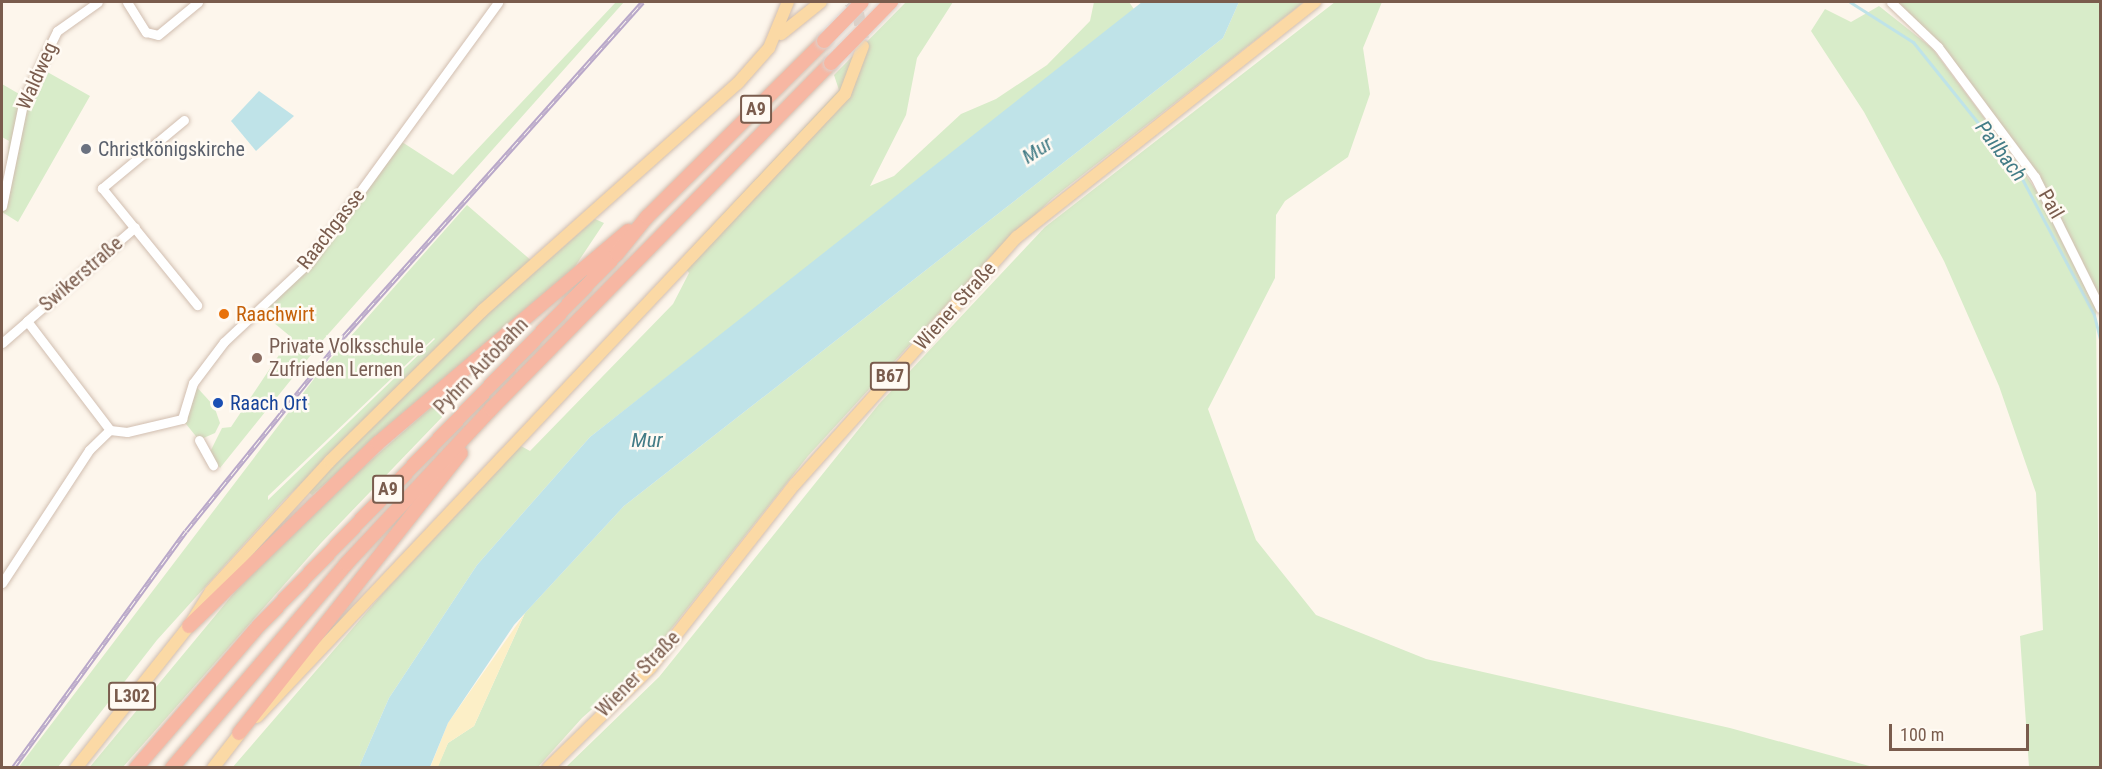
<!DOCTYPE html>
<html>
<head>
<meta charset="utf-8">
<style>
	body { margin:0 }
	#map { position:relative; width:2102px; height:769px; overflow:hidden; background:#fdf6ec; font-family:"Roboto Condensed",sans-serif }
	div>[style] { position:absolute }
	.green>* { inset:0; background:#d8ecc9 }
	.sand>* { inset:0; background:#fcefc7 }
	.water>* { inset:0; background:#bfe3e8 }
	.stream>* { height:3px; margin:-1.5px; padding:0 1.5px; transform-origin:1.5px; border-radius:1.5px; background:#bfe3e8 }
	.major-tunnel>* { height:12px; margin-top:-6px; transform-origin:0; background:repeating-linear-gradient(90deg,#dcd0c4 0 12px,transparent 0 18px) }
	.roads { filter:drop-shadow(0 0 2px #d1beb0) drop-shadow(0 0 2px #d1beb0) }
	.minor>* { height:9px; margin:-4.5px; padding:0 4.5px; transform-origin:4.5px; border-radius:4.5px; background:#fff }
	.major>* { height:12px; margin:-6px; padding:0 6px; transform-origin:6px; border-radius:6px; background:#fbd9a5 }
	.highway>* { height:14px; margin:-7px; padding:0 7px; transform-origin:7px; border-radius:7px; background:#f7b7a3 }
	.rail>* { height:5px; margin-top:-2.5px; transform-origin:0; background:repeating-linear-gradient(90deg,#fffaf3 0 9px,#b9a8c9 0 18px); box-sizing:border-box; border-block:2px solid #b9a8c9 }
	.bridges { filter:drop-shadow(0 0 2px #dad1cd) drop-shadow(0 0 2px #dad1cd) }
	.highway-bridge>* { height:14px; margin:-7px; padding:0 7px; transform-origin:7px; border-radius:7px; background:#f7b7a3 }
	.dots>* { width:16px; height:16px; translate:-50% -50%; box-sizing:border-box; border:3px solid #fffaf3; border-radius:50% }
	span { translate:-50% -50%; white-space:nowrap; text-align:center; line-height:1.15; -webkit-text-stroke:5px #fffaf3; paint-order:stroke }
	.shield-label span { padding:2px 4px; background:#fffaf3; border:2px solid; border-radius:4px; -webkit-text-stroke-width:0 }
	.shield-label { font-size:18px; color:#7a5c4d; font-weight:700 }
	.street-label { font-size:20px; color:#7a5c4d }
	.worship-label { font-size:20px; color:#5b616d }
	.left { translate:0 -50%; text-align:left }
	.food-label { font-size:20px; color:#c56008 }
	.education-label { font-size:20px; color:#785e54 }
	.transit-label { font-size:20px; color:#164399 }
	.water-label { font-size:21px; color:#437c86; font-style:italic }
	.frame { position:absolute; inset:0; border:3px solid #7a5c4d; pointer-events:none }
	.scale { position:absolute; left:1889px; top:724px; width:140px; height:27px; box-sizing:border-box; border:3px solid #7a5c4d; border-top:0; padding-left:8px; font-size:18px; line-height:21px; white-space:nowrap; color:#7a5c4d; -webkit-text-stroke:4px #fffaf3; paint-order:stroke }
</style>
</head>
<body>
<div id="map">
	<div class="green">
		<i style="clip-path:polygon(616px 2px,624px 2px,323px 340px,220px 468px,209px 454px,222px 428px,231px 427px,291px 337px,262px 313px,328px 245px,402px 142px,453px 175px)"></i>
		<i style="clip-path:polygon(906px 2px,953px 2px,917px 58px,906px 115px,870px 186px,894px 176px,961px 114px,996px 99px,1047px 65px,1090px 21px,1094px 2px,1129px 2px,1136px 12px,590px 437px,477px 565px,389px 698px,359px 767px,232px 768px,384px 592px,521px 446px,530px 451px,673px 304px,689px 273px,680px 260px,839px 90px,834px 75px)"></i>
		<i style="clip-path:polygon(1239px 2px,1304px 2px,1053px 198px,990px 257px,808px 456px,645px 662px,582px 718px,538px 767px,437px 768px,448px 743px,474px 726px,525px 613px,624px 506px,1223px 38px)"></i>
		<i style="clip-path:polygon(1335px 2px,1382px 2px,1363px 48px,1370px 94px,1348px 157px,1285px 201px,1276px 215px,1275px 278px,1208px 409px,1256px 540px,1316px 615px,1426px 659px,1730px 728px,1873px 767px,566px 767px,659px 677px,879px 404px,1045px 227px)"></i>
		<i style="clip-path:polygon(1891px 2px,2100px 2px,2100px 308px,2065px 228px,1955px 69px)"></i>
		<i style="clip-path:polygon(1879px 6px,1932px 48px,2009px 151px,2049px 209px,2096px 305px,2100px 767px,2029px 767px,2020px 636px,2043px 630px,2036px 493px,1999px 386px,1944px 261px,1864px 112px,1811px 31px,1825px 9px,1851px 22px)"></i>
		<i style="clip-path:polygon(42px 69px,90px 96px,18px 222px,2px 212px,9px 141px,2px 137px,2px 84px,26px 98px)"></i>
		<i style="clip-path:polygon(evenodd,467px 205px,533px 262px,284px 500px,157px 640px,58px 767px,18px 768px,320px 371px,467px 205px,434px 338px,435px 339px,268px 500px,268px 496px,434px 338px)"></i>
		<i style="clip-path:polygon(595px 219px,604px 223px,572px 271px,312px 495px,307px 491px,469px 330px)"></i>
		<i style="clip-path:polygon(193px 383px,214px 406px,220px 423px,215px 433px,199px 440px,182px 419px)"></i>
		<i style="clip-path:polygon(435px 404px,445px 414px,321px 543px,123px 767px,89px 768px,234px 593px,313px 511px)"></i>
	</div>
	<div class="sand">
		<i style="clip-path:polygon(525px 613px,474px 726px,448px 743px,438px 767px,430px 768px,448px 723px)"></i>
	</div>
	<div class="water">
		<i style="clip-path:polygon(1142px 2px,1239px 2px,1223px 38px,624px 506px,514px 625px,448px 723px,430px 767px,359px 767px,389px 698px,477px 565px,590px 437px)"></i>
		<i style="clip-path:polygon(259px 91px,294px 116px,256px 151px,231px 121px)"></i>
	</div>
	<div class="stream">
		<i style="left:1850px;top:2px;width:75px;rotate:32.4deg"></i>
		<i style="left:1913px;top:42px;width:171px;rotate:51.2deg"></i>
		<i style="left:2020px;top:175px;width:158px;rotate:62.1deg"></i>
		<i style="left:2094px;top:315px;width:25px;rotate:76deg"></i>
	</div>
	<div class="major-tunnel">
		<i style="left:850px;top:2px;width:14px;rotate:54deg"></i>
		<i style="left:858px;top:13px;width:26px;rotate:79deg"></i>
	</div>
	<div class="roads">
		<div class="minor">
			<i style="left:127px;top:2px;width:36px;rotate:58deg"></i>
			<i style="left:146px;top:32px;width:12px;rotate:14deg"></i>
			<i style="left:158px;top:35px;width:52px;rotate:-39.5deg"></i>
			<i style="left:1891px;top:2px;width:65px;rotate:43.8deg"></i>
			<i style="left:1938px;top:47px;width:162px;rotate:53.3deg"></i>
			<i style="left:2035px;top:177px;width:146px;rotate:63.6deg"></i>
			<i style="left:184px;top:120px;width:107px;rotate:140.3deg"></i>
			<i style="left:102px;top:188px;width:151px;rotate:50.9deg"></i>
			<i style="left:2px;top:206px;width:109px;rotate:-78.4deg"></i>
			<i style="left:24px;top:99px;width:76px;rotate:-64.1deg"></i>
			<i style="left:57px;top:31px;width:50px;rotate:-35.3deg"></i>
			<i style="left:27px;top:321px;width:143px;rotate:-41deg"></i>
			<i style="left:2px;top:343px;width:33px;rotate:-41deg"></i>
			<i style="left:27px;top:321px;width:137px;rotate:52.7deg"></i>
			<i style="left:110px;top:430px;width:17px;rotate:7deg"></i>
			<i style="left:127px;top:432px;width:57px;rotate:-13.3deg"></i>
			<i style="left:182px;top:419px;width:38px;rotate:-73deg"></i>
			<i style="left:193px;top:383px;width:51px;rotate:-52.9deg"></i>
			<i style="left:224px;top:342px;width:115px;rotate:-43.2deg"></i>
			<i style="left:308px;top:263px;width:323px;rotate:-53.9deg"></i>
			<i style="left:199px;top:440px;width:29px;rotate:61deg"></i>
			<i style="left:2px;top:583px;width:159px;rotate:-56.8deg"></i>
			<i style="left:89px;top:450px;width:29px;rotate:-44deg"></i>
		</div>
		<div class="major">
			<i style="left:781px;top:34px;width:51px;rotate:-38.7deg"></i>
			<i style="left:257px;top:717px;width:857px;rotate:-46.66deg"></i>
			<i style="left:845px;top:94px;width:51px;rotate:-69.4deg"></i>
			<i style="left:76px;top:768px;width:181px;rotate:-51.5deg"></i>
			<i style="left:189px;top:626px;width:41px;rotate:-57.8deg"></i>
			<i style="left:211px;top:591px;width:176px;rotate:-47.5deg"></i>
			<i style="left:330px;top:461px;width:215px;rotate:-44.6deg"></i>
			<i style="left:483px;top:310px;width:341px;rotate:-41.7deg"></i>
			<i style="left:738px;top:83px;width:47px;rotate:-48.5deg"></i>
			<i style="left:769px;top:48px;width:50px;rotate:-67.6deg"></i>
			<i style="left:213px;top:768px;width:51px;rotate:-52.2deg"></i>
			<i style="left:548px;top:768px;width:143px;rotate:-44.4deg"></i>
			<i style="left:650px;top:668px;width:234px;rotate:-51.8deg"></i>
			<i style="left:795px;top:484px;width:332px;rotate:-48.1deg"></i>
			<i style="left:1017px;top:237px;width:380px;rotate:-38.3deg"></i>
		</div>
		<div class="highway">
			<i style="left:189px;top:626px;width:263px;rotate:-44.1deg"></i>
			<i style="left:378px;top:443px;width:328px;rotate:-40.3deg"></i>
			<i style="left:239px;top:733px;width:357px;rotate:-51.6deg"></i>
			<i style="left:136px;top:768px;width:182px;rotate:-49.2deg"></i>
			<i style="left:255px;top:630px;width:522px;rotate:-46.09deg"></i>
			<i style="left:617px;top:254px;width:48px;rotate:-51deg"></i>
			<i style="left:647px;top:217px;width:250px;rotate:-44.8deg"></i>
			<i style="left:172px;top:768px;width:268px;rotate:-49.5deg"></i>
			<i style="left:346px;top:564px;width:212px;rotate:-46.9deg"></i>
			<i style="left:491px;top:409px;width:485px;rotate:-45.5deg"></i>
		</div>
	</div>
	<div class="rail">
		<i style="left:13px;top:768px;width:293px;rotate:-53.9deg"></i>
		<i style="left:186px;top:531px;width:251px;rotate:-51deg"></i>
		<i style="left:344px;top:336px;width:448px;rotate:-48.2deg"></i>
	</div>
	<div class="bridges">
		<div class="highway-bridge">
			<i style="left:824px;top:41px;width:54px;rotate:-45.7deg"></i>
			<i style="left:831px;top:63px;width:86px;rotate:-45.5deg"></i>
		</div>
	</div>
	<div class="dots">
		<i style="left:86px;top:149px;background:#6b7280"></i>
		<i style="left:224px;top:314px;background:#e8710a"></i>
		<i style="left:257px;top:358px;background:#8d6e63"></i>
		<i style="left:218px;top:403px;background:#1a4fb4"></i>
	</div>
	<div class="shield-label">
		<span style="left:756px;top:109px">A9</span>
		<span style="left:890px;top:376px">B67</span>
		<span style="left:388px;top:489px">A9</span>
		<span style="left:132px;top:696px">L302</span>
	</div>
	<div class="street-label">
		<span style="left:37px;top:76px;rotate:-66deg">Waldweg</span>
		<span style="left:2051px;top:204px;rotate:60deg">Pail</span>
		<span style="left:331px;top:229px;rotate:-52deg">Raachgasse</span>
		<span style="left:81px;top:274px;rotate:-41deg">Swikerstraße</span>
		<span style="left:955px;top:306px;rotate:-48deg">Wiener Straße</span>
		<span style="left:481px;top:366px;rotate:-46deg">Pyhrn Autobahn</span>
		<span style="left:638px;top:674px;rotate:-46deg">Wiener Straße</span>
	</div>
	<div class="worship-label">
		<span class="left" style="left:98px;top:149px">Christkönigskirche</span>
	</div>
	<div class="food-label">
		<span class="left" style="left:236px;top:314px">Raachwirt</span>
	</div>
	<div class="education-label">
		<span class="left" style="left:269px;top:358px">Private Volksschule<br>Zufrieden Lernen</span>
	</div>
	<div class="transit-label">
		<span class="left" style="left:230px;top:403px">Raach Ort</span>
	</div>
	<div class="water-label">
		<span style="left:1037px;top:150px;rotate:-33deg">Mur</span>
		<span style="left:2001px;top:151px;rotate:53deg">Pailbach</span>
		<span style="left:647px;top:440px">Mur</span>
	</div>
	<div class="frame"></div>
	<div class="scale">100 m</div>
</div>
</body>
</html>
